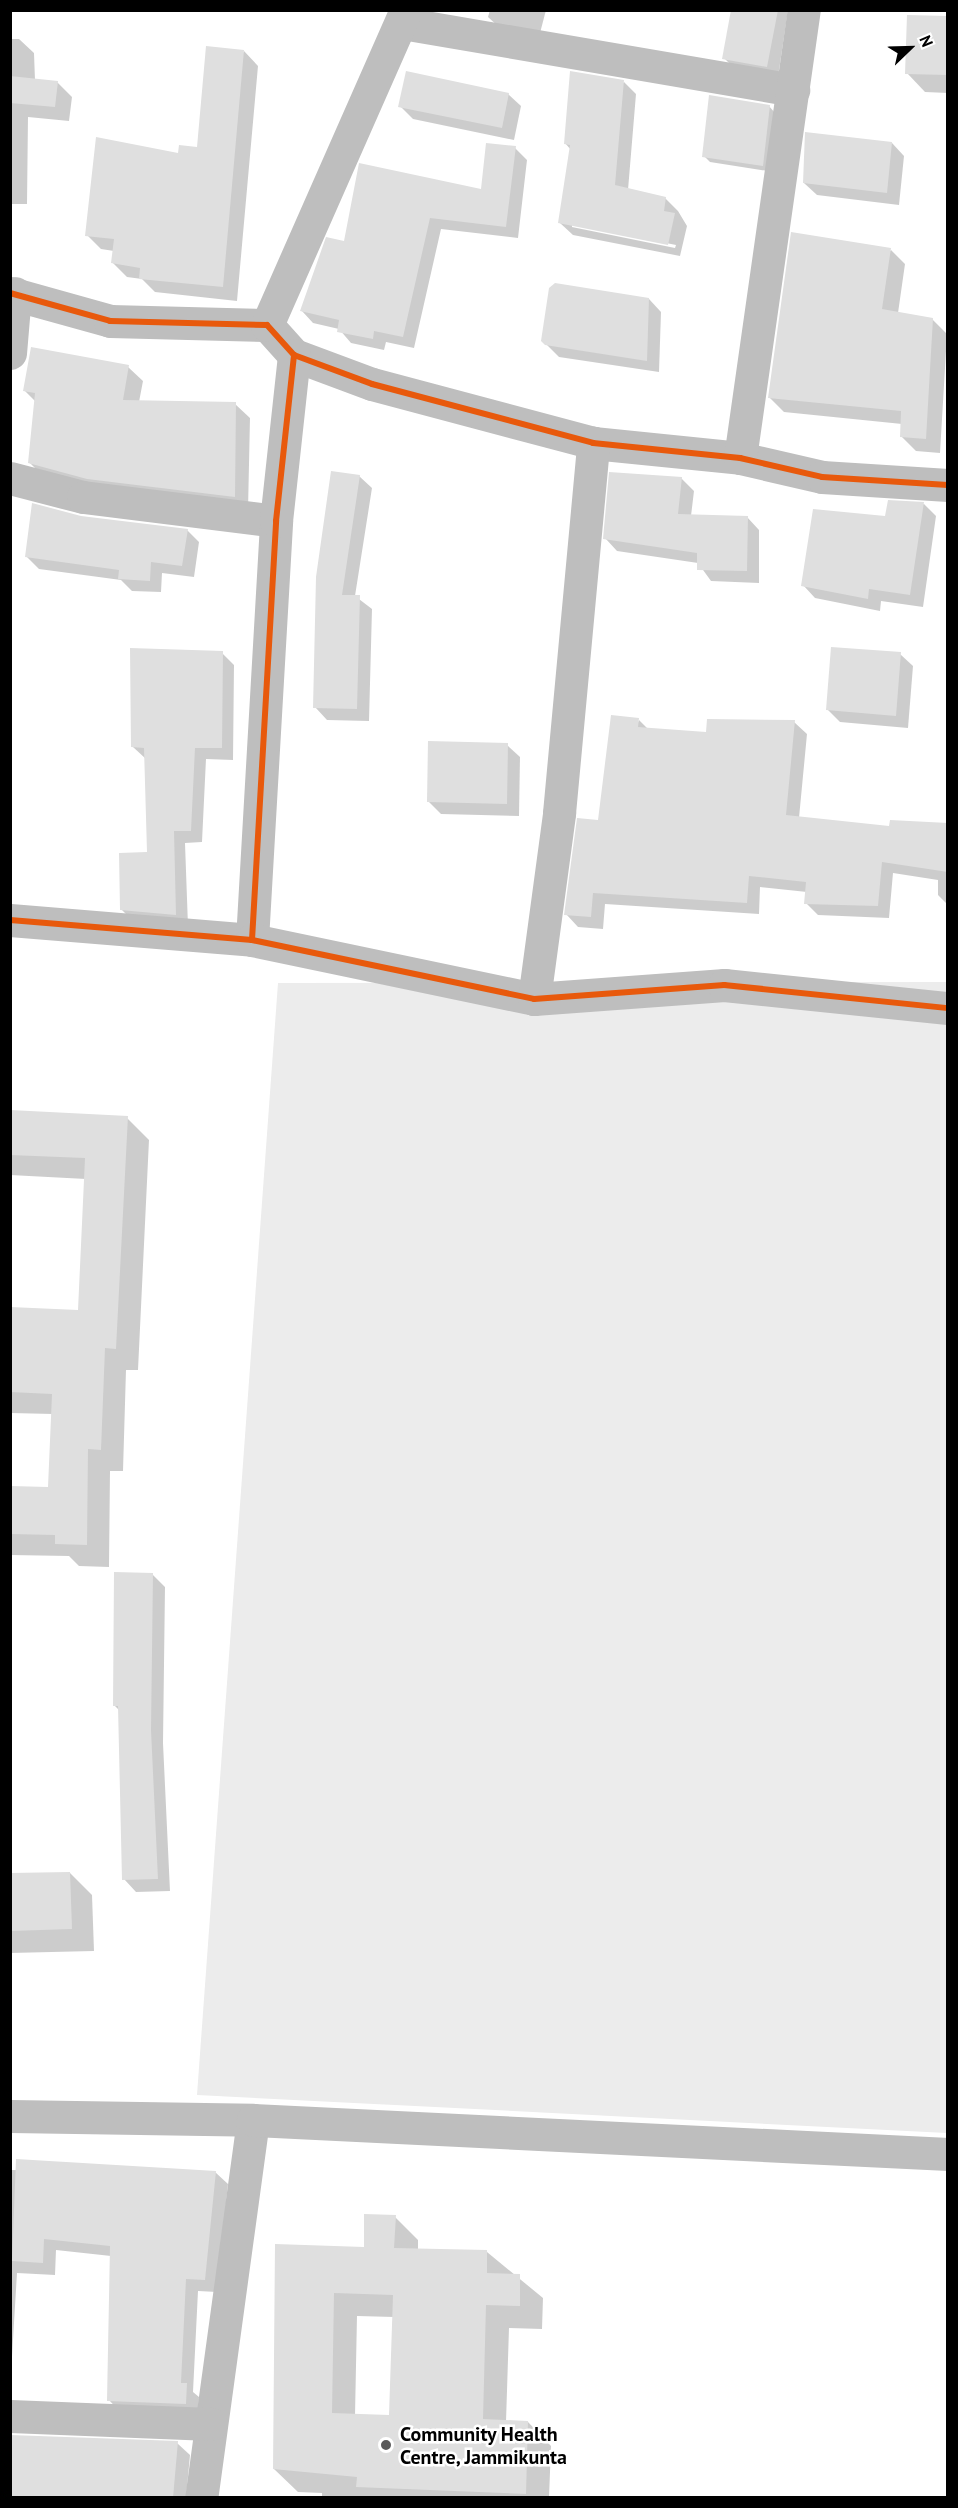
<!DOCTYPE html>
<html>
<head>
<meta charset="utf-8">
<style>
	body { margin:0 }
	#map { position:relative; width:958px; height:2508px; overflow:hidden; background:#fff; font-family:"PT Sans",sans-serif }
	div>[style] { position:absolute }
	.green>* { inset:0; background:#ececec }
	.shadow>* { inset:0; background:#0003 }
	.building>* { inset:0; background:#dfdfdf }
	.minor>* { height:33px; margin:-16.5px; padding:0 16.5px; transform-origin:16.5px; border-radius:16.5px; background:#bebebe }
	.cycleway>* { height:6px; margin:-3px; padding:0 3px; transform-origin:3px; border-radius:3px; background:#e8590c }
	.dots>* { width:16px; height:16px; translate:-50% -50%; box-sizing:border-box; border:3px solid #fff; border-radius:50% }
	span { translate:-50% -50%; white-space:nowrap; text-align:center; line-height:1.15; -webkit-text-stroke:5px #fff; paint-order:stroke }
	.poi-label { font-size:20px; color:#000; font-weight:700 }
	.left { translate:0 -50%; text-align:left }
	.frame { position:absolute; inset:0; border:12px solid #000; pointer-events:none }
	.north { position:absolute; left:880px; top:18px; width:60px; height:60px; -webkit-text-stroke:4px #fff; paint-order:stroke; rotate:67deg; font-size:16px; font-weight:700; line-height:24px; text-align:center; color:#000 }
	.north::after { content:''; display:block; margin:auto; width:21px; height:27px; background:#000; clip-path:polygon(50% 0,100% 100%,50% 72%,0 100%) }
</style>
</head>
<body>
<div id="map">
	<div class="green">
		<i style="clip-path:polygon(947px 982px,947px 2133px,197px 2095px,278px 983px)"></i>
	</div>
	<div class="shadow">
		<i style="clip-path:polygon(490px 10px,546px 10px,539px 37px,501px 29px,488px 17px)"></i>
		<i style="clip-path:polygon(733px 10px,788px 10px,778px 77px,735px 69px,724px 58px)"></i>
		<i style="clip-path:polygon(948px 18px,948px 93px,925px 92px,907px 73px)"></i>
		<i style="clip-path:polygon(10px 39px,19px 39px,34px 53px,35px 80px,57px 82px,72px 97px,69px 121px,28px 117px,27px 204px,10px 204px)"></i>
		<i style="clip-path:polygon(244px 51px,258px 66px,237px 301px,155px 292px,142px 279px,127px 277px,112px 262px,114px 251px,101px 249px,87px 235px,179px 155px,198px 149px)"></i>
		<i style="clip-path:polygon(evenodd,624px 82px,636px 94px,628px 190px,665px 198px,678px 211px,687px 226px,680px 256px,573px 235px,560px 223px,571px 150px,565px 143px,624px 82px,572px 224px,676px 245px,675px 248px,572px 227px,572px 224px)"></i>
		<i style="clip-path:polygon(508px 94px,521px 106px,514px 140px,413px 119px,400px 106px)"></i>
		<i style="clip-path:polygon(769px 106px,775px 113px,768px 171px,710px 162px,704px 156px)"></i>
		<i style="clip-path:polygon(892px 143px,904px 156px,899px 205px,817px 195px,804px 183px)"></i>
		<i style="clip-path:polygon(515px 148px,527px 160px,518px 238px,441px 229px,414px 348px,386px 342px,384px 350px,351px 343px,339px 329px,313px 323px,302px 311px,345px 242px,482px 191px)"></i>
		<i style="clip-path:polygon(891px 250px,905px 264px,898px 313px,932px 319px,947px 334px,940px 453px,916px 451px,901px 436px,902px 424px,784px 412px,769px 397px)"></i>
		<i style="clip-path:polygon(649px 299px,661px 312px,659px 372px,559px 357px,542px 340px)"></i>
		<i style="clip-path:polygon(128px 367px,143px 381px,139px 402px,235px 404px,250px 418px,248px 511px,44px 477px,30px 463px,35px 401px,25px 391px)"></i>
		<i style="clip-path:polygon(359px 476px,372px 488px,355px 596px,372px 609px,369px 721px,327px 720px,315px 707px)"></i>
		<i style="clip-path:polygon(681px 478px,694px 491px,691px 516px,747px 517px,759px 530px,759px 583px,711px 581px,698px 563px,617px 551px,605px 538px)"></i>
		<i style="clip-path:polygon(924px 504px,936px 516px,923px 607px,881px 601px,880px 611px,815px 598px,803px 585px,886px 518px)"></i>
		<i style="clip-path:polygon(80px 517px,187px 530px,199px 542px,194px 577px,162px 573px,161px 592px,132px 591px,121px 580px,39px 569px,27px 557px)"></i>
		<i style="clip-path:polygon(222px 653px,234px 665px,233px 760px,206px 759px,202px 842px,185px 843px,188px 926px,134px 922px,122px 910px,148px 854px,146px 759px,133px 747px)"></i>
		<i style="clip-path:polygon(900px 654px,913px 666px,908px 728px,840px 722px,828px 710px)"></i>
		<i style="clip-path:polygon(639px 720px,648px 729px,707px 733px,794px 722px,807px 734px,799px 818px,891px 828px,948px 824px,948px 905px,938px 895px,938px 880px,893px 873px,889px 918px,818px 915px,806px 903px,807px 892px,760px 887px,759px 914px,605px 904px,603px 929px,578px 927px,566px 914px)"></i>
		<i style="clip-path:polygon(507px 745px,520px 757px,519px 816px,441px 814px,428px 801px)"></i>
		<i style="clip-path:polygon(10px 1112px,127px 1118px,149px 1140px,138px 1370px,126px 1370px,123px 1471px,110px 1471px,109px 1567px,79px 1566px,69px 1556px,10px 1555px,10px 1488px,50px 1488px,53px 1414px,10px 1413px,10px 1308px,80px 1312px,86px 1179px,10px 1175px)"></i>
		<i style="clip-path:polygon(152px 1574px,165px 1587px,163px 1743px,170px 1891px,136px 1892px,124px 1879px,119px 1710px,114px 1705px)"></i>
		<i style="clip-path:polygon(70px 1873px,92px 1895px,94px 1951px,10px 1953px,10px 1875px)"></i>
		<i style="clip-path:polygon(10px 2170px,215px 2172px,228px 2184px,217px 2292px,198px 2291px,193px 2392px,199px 2397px,198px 2416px,121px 2413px,109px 2400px,111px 2256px,56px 2250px,55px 2275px,17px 2273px,10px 2390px)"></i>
		<i style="clip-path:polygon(evenodd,395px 2217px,418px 2240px,418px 2250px,487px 2252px,543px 2298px,542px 2329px,509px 2328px,506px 2422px,528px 2422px,551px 2446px,549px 2498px,322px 2498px,322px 2493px,298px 2492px,274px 2469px,276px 2246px,365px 2248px,395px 2217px,357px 2316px,394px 2317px,391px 2417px,355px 2416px,357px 2316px)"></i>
		<i style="clip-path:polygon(177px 2443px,190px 2455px,186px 2498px,10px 2498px)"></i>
	</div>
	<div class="building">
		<i style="clip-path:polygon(731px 10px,778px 10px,767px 67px,722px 59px)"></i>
		<i style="clip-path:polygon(907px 15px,948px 16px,948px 75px,905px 74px)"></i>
		<i style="clip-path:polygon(206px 46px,244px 50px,223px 287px,139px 279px,140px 268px,111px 263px,114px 239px,85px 236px,96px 137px,178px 153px,179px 145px,197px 147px)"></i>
		<i style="clip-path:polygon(406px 71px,509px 93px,502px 128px,398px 107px)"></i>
		<i style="clip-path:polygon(570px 71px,624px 80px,615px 185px,666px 197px,664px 211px,675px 213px,668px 245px,558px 223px,570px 145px,564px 144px)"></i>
		<i style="clip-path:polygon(10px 76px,58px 81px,55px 107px,10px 103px)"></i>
		<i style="clip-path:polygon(709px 95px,770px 105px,763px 166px,702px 157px)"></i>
		<i style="clip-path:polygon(805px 132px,892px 142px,887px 193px,803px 183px)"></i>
		<i style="clip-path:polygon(486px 143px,516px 146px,506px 227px,430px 218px,403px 337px,374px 331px,373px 339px,337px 332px,339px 320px,300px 311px,326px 237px,344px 241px,359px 163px,481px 189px)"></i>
		<i style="clip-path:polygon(791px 232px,891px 248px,882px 309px,933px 318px,926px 439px,900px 437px,901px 411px,768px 398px)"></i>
		<i style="clip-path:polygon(555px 283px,649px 298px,647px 361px,545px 345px,541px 341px,549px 288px)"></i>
		<i style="clip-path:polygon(31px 347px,129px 365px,123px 400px,236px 402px,235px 497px,87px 479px,28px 463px,35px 393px,23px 391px)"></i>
		<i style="clip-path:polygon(331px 471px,360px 475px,342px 595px,360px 595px,357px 709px,313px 708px,316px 577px)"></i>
		<i style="clip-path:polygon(609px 472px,682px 477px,678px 514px,748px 516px,747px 571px,697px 570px,697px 553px,603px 539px)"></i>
		<i style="clip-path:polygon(888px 500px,924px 502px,910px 595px,869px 589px,868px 599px,801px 586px,813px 509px,885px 516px)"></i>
		<i style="clip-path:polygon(32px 503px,81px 516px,188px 529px,182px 566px,151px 562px,150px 581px,118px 579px,119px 570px,25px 557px)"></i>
		<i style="clip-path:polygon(831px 647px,901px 652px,896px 716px,826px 710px)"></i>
		<i style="clip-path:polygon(130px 648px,223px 651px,222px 748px,195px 748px,191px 831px,174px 831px,176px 915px,120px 910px,119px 853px,147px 852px,144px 748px,131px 747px)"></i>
		<i style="clip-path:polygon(611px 715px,639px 718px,638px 727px,706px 732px,707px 719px,795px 720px,786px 815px,889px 826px,890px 820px,948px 823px,948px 872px,882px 862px,878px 906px,804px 904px,806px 882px,749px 876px,747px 903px,593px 893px,591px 917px,564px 915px,577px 818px,598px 820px)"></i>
		<i style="clip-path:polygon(428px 741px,508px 743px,507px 804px,427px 802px)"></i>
		<i style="clip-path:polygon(10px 1110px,128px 1116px,116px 1349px,105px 1348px,101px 1450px,88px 1449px,87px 1545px,55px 1544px,55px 1535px,10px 1534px,10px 1486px,48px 1487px,52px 1394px,10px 1392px,10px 1307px,78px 1310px,85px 1158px,10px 1155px)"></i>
		<i style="clip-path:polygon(114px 1572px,153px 1573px,151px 1730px,158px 1879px,122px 1880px,118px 1706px,113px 1706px)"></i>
		<i style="clip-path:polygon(70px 1872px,72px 1929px,10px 1931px,10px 1873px)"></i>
		<i style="clip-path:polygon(16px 2159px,216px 2171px,205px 2280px,186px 2279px,181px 2383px,187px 2383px,186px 2404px,107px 2401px,110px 2246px,44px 2239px,43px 2263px,12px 2261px)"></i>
		<i style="clip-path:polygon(evenodd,364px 2214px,396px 2215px,394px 2248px,487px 2250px,487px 2273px,520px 2274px,520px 2306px,486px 2305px,483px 2419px,528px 2421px,526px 2494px,356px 2487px,357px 2477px,273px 2469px,275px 2244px,364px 2247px,364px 2214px,334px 2293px,393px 2295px,389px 2415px,332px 2413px,334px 2293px)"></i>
		<i style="clip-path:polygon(10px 2435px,178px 2441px,173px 2498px,10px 2498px)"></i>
	</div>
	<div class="minor">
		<i style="left:402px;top:23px;width:397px;rotate:9.7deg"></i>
		<i style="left:10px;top:293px;width:104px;rotate:15.6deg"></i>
		<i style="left:110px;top:321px;width:157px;rotate:1.5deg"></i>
		<i style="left:267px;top:325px;width:40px;rotate:48deg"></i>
		<i style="left:294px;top:355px;width:83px;rotate:20.4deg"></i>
		<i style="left:372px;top:384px;width:229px;rotate:14.9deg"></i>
		<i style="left:593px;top:443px;width:148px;rotate:5.8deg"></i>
		<i style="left:740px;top:458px;width:84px;rotate:13deg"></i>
		<i style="left:822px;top:477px;width:126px;rotate:3.6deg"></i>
		<i style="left:267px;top:325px;width:344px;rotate:-66.2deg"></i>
		<i style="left:10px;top:353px;width:60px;rotate:-85.2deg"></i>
		<i style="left:740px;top:458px;width:453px;rotate:-81.9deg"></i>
		<i style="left:10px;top:478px;width:75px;rotate:14.6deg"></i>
		<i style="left:83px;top:497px;width:194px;rotate:7.1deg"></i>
		<i style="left:10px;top:920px;width:243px;rotate:4.7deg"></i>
		<i style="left:252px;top:940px;width:420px;rotate:-86.7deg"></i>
		<i style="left:276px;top:521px;width:167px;rotate:-83.8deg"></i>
		<i style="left:252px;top:940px;width:288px;rotate:11.8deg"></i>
		<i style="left:534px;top:999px;width:191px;rotate:-4.2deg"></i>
		<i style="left:724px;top:985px;width:225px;rotate:5.9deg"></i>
		<i style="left:534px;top:999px;width:188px;rotate:-82.3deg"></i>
		<i style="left:559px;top:813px;width:372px;rotate:-84.7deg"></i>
		<i style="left:10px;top:2116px;width:243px;rotate:0.9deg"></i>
		<i style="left:253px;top:2120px;width:382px;rotate:97.8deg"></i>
		<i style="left:253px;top:2120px;width:696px;rotate:2.8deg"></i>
		<i style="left:10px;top:2416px;width:201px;rotate:2.3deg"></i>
	</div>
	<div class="cycleway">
		<i style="left:10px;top:293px;width:104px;rotate:15.6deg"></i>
		<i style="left:110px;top:321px;width:157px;rotate:1.5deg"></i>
		<i style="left:267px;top:325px;width:40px;rotate:48deg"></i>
		<i style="left:294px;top:355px;width:83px;rotate:20.4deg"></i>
		<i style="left:372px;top:384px;width:229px;rotate:14.9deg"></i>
		<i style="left:593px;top:443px;width:148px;rotate:5.8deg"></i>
		<i style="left:740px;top:458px;width:84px;rotate:13deg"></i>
		<i style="left:822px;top:477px;width:126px;rotate:3.6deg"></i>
		<i style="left:10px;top:920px;width:243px;rotate:4.7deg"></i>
		<i style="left:252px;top:940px;width:420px;rotate:-86.7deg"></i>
		<i style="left:276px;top:521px;width:167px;rotate:-83.8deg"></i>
		<i style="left:252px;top:940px;width:288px;rotate:11.8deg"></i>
		<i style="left:534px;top:999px;width:191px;rotate:-4.2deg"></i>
		<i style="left:724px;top:985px;width:225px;rotate:5.9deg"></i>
	</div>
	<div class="dots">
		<i style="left:386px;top:2445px;background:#595959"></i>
	</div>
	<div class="poi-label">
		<span class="left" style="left:400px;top:2446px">Community Health<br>Centre, Jammikunta</span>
	</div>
	<div class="frame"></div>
	<div class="north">N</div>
</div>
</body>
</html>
